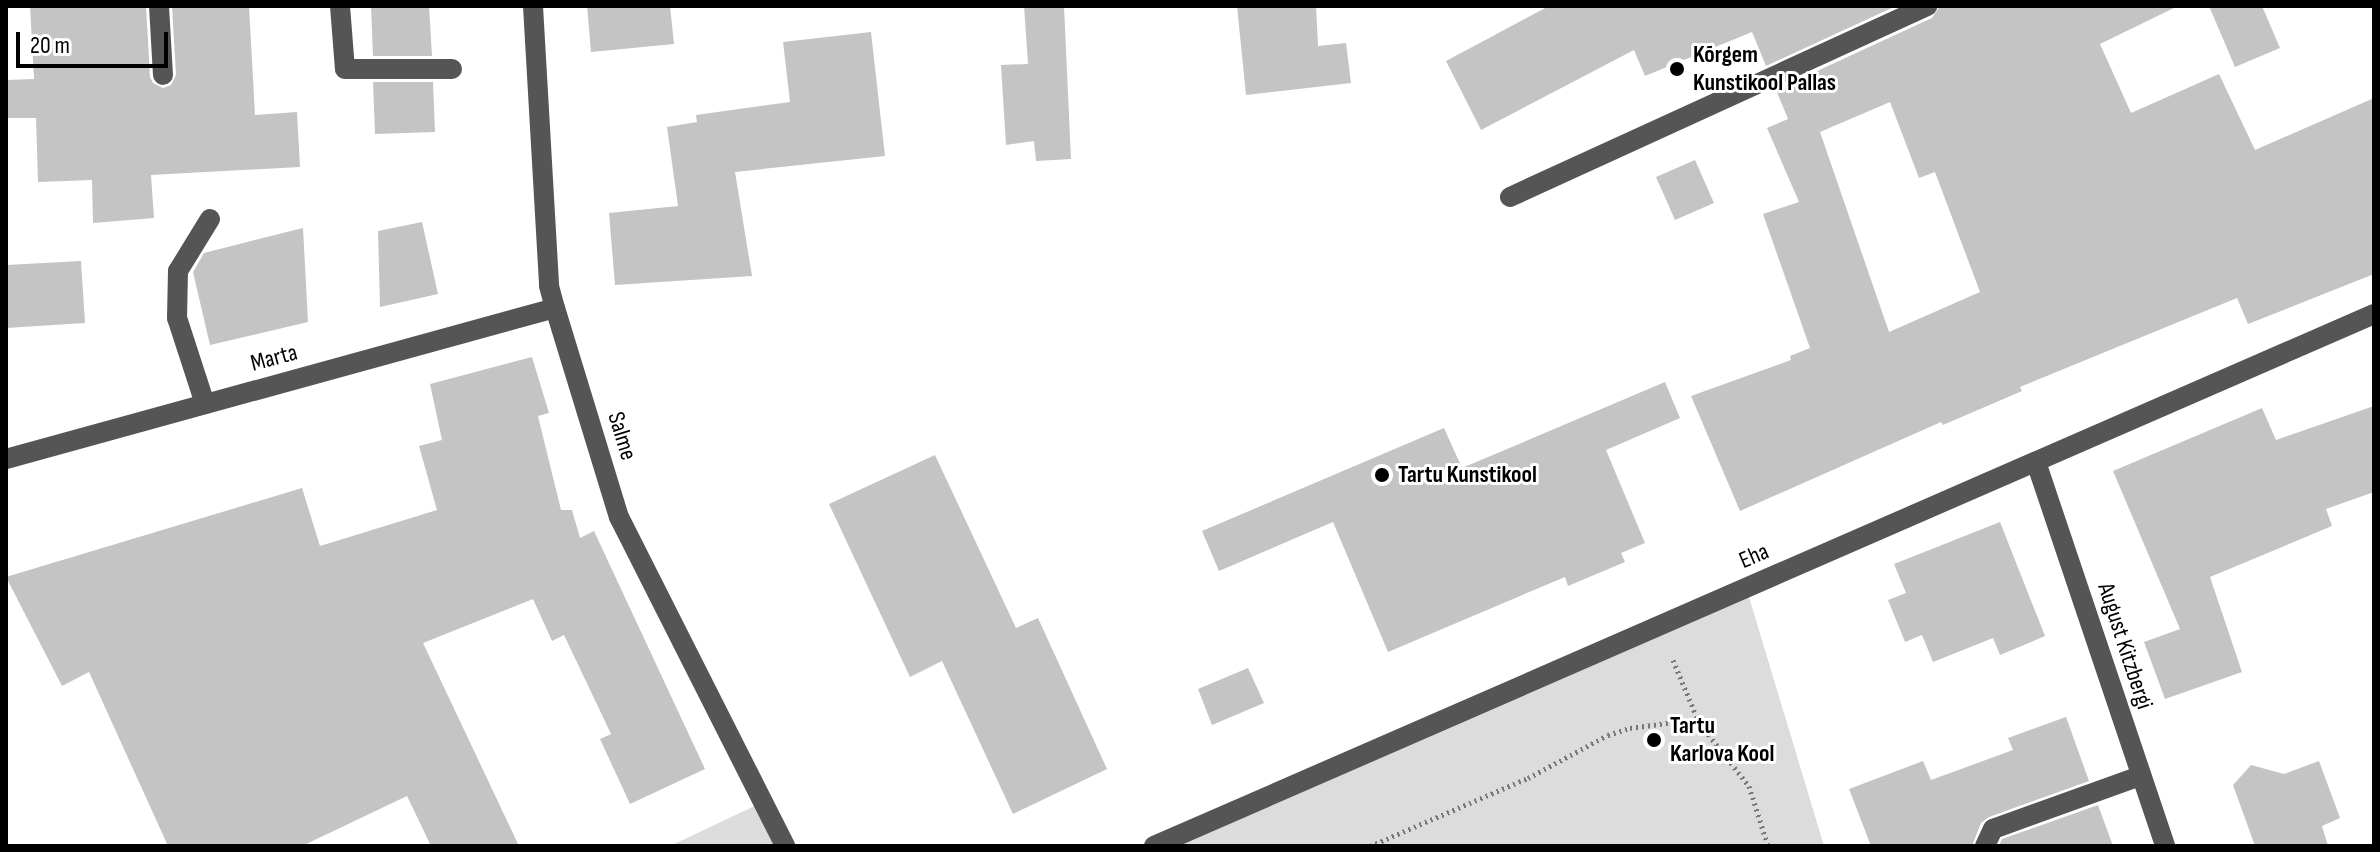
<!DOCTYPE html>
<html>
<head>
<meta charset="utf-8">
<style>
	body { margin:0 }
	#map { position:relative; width:2380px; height:852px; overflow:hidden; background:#fff; font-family:"Sofia Sans Condensed",sans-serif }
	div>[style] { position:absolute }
	.green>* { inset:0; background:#dcdcdc }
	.building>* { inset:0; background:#c4c4c4 }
	.path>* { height:5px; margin-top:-2.5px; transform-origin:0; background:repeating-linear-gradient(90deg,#777 0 2px,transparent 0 6px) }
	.minor>* { height:20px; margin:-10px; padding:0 10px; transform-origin:10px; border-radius:10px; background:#555 }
	.dots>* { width:22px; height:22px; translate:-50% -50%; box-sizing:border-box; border:4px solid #fff; border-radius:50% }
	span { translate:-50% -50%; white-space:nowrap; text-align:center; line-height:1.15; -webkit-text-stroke:6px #fff; paint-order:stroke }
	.poi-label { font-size:24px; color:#000; font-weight:700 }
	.left { translate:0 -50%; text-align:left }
	.street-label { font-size:24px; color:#000 }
	.frame { position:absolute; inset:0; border:8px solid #000; pointer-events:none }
	.scale { position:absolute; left:16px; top:32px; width:152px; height:36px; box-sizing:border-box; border:4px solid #000; border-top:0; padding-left:10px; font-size:24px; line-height:28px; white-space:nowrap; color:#000; -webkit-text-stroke:6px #fff; paint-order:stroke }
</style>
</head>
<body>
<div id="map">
	<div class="green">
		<i style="clip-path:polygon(1746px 587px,1824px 846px,1154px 846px)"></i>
		<i style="clip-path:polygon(765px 801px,785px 846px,670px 846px)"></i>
	</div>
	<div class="building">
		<i style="clip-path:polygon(30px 6px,146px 6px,150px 77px,153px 83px,163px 88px,171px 85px,176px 75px,172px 6px,249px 6px,255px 115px,297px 112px,300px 167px,151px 175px,154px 218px,93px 223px,92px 180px,38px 182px,36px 118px,6px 118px,6px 80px,34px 79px)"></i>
		<i style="clip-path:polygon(371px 6px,429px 6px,432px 56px,373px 56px)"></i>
		<i style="clip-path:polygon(587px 6px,670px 6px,674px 44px,591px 52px)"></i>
		<i style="clip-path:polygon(1024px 6px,1064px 6px,1071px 159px,1036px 161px,1034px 141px,1006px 145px,1001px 65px,1028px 64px)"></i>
		<i style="clip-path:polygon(1237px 6px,1316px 6px,1318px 46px,1346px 43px,1351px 83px,1246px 95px)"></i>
		<i style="clip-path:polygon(1549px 6px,1896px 6px,1766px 66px,1752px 32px,1645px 76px,1634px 50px,1481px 130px,1446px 61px)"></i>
		<i style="clip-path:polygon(evenodd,1940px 6px,2178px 6px,2100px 44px,2131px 113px,2219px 74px,2255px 150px,2374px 98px,2374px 274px,2248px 324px,2237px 298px,2020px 387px,2022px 391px,1943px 425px,1941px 422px,1740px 511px,1691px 396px,1791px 360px,1790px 356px,1810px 348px,1763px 214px,1799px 202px,1767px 128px,1788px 119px,1776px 90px,1932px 18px,1940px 6px,1890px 102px,1919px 178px,1935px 172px,1980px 292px,1889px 332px,1820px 132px,1890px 102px)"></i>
		<i style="clip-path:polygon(2209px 6px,2262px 6px,2280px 48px,2235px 67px)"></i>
		<i style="clip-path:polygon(871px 32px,885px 156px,735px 172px,752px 276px,615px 285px,609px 213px,678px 206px,667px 127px,697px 122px,696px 115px,790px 102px,783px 42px)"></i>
		<i style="clip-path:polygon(373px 82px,433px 82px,435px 132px,375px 134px)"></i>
		<i style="clip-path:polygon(1695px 160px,1714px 203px,1675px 220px,1656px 177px)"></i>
		<i style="clip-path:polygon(422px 222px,438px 294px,380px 307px,378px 231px)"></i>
		<i style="clip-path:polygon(303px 228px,308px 322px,210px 345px,193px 272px,204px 253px)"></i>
		<i style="clip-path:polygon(81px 261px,85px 323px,6px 328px,6px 265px)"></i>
		<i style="clip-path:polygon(532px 357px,549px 413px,538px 416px,561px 510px,572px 510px,580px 538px,594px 531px,705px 769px,630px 804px,600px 739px,611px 734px,564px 635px,552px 641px,533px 599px,423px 643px,519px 846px,431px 846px,407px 796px,302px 846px,168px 846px,89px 672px,62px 686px,6px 577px,302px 488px,320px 546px,437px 510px,419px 446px,442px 440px,430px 384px)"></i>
		<i style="clip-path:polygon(1665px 382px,1680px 418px,1606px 450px,1645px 543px,1621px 553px,1625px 562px,1568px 586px,1565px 577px,1388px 652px,1333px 522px,1219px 571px,1202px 531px,1444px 428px,1462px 468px)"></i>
		<i style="clip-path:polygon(2374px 406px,2374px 492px,2326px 509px,2332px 526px,2210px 577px,2242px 672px,2165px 699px,2144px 642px,2180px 629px,2113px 471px,2262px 408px,2276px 440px)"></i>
		<i style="clip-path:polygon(935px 455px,1016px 628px,1038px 618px,1107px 769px,1013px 814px,942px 661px,910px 677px,829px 504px)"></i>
		<i style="clip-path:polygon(2000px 522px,2045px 636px,2000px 655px,1993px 638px,1933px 662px,1922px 635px,1905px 642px,1888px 600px,1906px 593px,1894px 564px)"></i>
		<i style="clip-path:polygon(1248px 668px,1264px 703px,1212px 725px,1198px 689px)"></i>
		<i style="clip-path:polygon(2066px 717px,2089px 781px,1989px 817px,1981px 823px,1972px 846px,1871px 846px,1849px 789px,1923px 761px,1931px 780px,2013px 750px,2008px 738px)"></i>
		<i style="clip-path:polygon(2319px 761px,2340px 818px,2322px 826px,2328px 846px,2255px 846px,2233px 785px,2251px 765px,2284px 774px)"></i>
		<i style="clip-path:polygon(2098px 805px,2113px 846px,1999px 846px,2002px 839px)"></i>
	</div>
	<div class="path">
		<i style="left:1673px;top:660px;width:70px;rotate:67.4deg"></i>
		<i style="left:1370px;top:846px;width:172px;rotate:-23.3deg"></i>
		<i style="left:1528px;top:778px;width:91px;rotate:-28.3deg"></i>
		<i style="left:1608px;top:735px;width:23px;rotate:-18deg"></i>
		<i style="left:1630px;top:728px;width:52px;rotate:-7.7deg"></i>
		<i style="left:1682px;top:721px;width:19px;rotate:12deg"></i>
		<i style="left:1701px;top:725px;width:78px;rotate:51.8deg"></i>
		<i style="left:1749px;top:786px;width:63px;rotate:72.4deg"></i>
	</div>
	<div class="minor">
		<i style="left:159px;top:6px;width:69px;rotate:86.7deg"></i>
		<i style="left:340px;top:6px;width:63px;rotate:85.5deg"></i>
		<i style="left:345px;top:69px;width:107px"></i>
		<i style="left:533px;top:6px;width:280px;rotate:86.7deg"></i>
		<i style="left:549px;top:286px;width:23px;rotate:75deg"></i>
		<i style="left:555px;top:308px;width:219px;rotate:73deg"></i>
		<i style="left:619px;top:517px;width:369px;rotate:63.2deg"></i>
		<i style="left:1510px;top:197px;width:459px;rotate:-24.6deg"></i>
		<i style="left:205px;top:404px;width:90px;rotate:-108deg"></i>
		<i style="left:177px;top:318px;width:47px;rotate:-88.8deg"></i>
		<i style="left:178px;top:271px;width:61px;rotate:-58.4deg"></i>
		<i style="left:6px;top:459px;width:569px;rotate:-15.38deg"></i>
		<i style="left:2036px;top:462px;width:405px;rotate:71.4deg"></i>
		<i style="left:1154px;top:846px;width:1331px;rotate:-23.56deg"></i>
		<i style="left:1985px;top:846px;width:19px;rotate:-65deg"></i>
		<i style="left:1993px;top:829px;width:156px;rotate:-19.8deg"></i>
	</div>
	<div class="dots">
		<i style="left:1677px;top:69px;background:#000"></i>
		<i style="left:1382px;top:475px;background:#000"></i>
		<i style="left:1654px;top:740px;background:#000"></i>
	</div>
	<div class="poi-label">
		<span class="left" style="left:1693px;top:69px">Kõrgem<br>Kunstikool Pallas</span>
		<span class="left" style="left:1398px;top:475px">Tartu Kunstikool</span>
		<span class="left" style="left:1670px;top:740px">Tartu<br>Karlova Kool</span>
	</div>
	<div class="street-label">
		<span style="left:274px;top:358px;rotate:-15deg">Marta</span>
		<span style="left:622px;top:436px;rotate:73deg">Salme</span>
		<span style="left:1754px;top:556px;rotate:-23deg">Eha</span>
		<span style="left:2125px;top:646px;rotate:72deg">August Kitzbergi</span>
	</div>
	<div class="frame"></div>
	<div class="scale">20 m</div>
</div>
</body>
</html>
